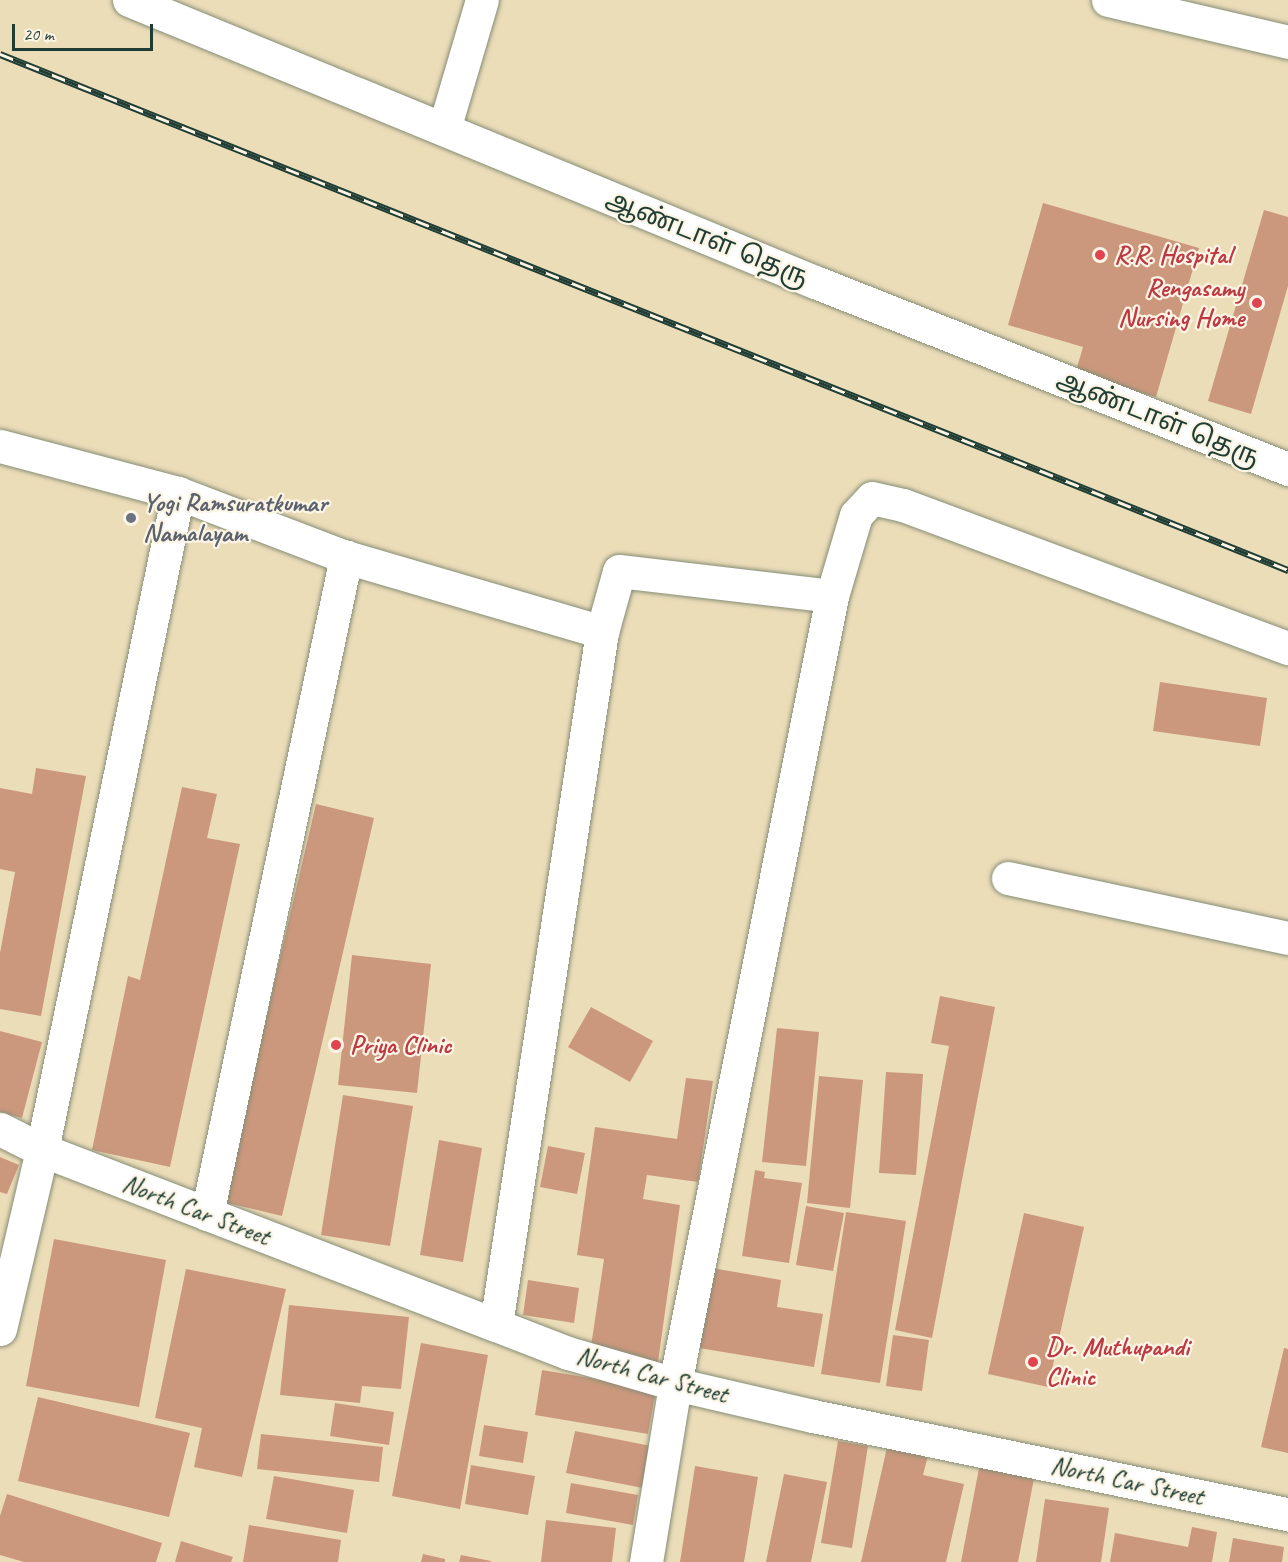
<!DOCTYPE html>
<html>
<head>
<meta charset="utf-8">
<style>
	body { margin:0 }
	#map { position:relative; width:1288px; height:1562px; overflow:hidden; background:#ecddb9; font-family:Caveat,"Noto Sans Tamil",sans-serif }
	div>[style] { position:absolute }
	.building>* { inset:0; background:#cb987d }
	.roads { filter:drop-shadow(0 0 2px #868d76) drop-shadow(0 0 2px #868d76) }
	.minor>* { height:33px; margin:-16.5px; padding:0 16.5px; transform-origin:16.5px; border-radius:16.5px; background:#fff }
	.rail>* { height:7px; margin-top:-3.5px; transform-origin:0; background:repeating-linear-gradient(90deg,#fcf5e5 0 14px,#1f3d34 0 28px); box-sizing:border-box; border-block:2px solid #1f3d34 }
	.dots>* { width:16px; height:16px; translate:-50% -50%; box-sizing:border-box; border:3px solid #fcf5e5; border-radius:50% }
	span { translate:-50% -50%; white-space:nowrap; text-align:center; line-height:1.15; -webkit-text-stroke:4.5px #fcf5e5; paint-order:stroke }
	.street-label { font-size:26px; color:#1f3d34 }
	.health-label { font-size:26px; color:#be3a42; font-weight:700 }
	.left { translate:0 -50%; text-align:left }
	.right { translate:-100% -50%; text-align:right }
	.worship-label { font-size:26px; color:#5b616d; font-weight:700 }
	.scale { position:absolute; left:12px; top:24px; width:141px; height:27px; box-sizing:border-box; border:3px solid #1f3d34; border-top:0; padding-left:8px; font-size:18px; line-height:21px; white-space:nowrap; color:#1f3d34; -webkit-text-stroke:4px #fcf5e5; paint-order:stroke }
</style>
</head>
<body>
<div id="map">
	<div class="building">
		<i style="clip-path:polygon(1043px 203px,1199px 248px,1156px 397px,1075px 374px,1083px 347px,1008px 325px)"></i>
		<i style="clip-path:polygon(1264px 210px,1288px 217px,1288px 286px,1251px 414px,1208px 401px)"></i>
		<i style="clip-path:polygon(1160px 682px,1267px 698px,1260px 746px,1153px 731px)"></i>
		<i style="clip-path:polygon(36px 768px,86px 776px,41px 1016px,0 1009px,0 953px,15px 872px,0 869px,0 788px,32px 794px)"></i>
		<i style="clip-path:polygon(182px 787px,217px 794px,207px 838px,240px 844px,170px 1167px,92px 1150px,128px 976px,140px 980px)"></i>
		<i style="clip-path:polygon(316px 804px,374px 818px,282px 1216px,223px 1202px)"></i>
		<i style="clip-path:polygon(352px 955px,431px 964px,417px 1093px,338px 1085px)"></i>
		<i style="clip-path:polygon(940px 996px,995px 1007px,932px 1338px,895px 1330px,949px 1046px,931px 1043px)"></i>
		<i style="clip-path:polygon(591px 1007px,653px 1041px,630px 1082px,568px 1047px)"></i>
		<i style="clip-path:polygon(777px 1028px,819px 1032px,806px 1166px,762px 1162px)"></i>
		<i style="clip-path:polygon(0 1031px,42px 1042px,22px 1118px,0 1112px)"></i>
		<i style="clip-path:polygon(886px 1072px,923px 1074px,916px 1175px,879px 1173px)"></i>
		<i style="clip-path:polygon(819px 1076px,863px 1080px,850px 1208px,807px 1203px)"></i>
		<i style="clip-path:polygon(686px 1078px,713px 1081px,698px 1182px,647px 1175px,643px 1199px,680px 1205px,658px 1362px,590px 1353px,604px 1259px,577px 1255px,595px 1127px,677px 1139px)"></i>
		<i style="clip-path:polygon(343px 1095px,413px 1106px,390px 1246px,321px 1235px)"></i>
		<i style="clip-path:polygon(439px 1140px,482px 1148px,463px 1262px,420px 1255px)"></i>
		<i style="clip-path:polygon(548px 1146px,585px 1153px,577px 1194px,540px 1187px)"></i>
		<i style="clip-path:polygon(0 1157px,19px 1165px,7px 1194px,0 1192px)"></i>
		<i style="clip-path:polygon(755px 1170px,765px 1172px,764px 1178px,802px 1183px,789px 1263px,742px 1256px)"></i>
		<i style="clip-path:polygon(806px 1206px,844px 1213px,833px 1271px,796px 1265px)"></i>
		<i style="clip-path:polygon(846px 1212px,906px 1221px,880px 1383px,821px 1374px)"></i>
		<i style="clip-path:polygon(1024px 1213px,1084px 1227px,1048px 1387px,988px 1374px)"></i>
		<i style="clip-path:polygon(54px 1239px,166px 1260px,139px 1407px,26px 1386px)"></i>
		<i style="clip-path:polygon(712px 1268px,781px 1280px,777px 1307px,823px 1314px,814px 1367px,699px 1348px)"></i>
		<i style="clip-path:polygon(186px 1269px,286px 1289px,242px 1477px,194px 1467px,202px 1428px,155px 1418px)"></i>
		<i style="clip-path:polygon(528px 1280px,579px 1288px,574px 1323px,523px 1315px)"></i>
		<i style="clip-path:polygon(289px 1305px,409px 1317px,401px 1389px,362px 1386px,360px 1403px,280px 1395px)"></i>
		<i style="clip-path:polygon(893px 1335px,929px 1340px,922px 1391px,886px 1386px)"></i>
		<i style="clip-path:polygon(421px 1343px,488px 1355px,460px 1509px,392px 1496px)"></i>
		<i style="clip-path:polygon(1284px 1348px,1288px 1349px,1288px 1453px,1261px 1447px)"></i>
		<i style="clip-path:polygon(542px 1370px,656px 1389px,648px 1434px,535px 1415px)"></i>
		<i style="clip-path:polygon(38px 1397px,190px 1433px,169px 1517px,18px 1481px)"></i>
		<i style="clip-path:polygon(335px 1403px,394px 1412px,389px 1445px,330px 1436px)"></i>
		<i style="clip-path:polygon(484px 1425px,528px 1432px,523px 1463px,479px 1456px)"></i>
		<i style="clip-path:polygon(575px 1431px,651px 1446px,643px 1488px,566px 1473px)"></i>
		<i style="clip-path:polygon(261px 1434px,383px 1447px,379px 1482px,257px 1469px)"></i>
		<i style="clip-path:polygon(838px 1441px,868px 1446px,852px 1548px,821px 1543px)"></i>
		<i style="clip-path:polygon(888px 1443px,929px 1452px,923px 1475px,964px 1484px,946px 1562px,861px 1562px)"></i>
		<i style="clip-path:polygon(981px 1458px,1036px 1468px,1018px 1562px,961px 1562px)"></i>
		<i style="clip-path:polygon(471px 1465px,535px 1476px,528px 1515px,465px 1504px)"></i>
		<i style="clip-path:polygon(695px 1466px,758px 1477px,744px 1562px,680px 1562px)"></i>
		<i style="clip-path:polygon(784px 1474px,827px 1482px,811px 1562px,766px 1562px)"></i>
		<i style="clip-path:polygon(274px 1476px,354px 1490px,347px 1533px,266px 1519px)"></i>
		<i style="clip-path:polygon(571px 1483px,638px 1495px,633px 1525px,566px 1513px)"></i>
		<i style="clip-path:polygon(7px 1494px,162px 1543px,156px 1562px,24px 1562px,0 1555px,0 1516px)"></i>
		<i style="clip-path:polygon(1045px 1499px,1109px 1508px,1101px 1562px,1036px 1562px)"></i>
		<i style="clip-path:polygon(546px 1520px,616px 1528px,612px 1562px,541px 1562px)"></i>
		<i style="clip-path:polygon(249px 1525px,341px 1540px,338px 1562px,243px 1562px)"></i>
		<i style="clip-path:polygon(1192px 1527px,1217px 1532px,1212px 1562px,1110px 1562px,1115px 1533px,1188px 1547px)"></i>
		<i style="clip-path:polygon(1233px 1538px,1284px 1547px,1282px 1562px,1229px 1562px)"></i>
		<i style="clip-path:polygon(181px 1541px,233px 1557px,231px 1562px,175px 1562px)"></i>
		<i style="clip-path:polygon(423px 1554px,445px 1559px,445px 1562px,421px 1562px)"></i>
		<i style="clip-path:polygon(461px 1555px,491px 1561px,491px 1562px,459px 1562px)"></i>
	</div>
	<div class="roads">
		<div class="minor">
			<i style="left:129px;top:0;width:742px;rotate:22.35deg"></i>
			<i style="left:815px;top:282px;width:509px;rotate:21.57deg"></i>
			<i style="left:1108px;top:0;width:185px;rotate:13.1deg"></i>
			<i style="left:444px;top:129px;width:134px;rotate:-73.6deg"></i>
			<i style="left:0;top:446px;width:184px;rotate:14.8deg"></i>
			<i style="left:178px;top:493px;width:180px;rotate:20.9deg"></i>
			<i style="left:346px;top:557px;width:267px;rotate:16.3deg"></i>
			<i style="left:602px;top:632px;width:701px;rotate:98.7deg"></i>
			<i style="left:602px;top:632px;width:63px;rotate:-74.4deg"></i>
			<i style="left:619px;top:571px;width:214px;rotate:6.7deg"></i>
			<i style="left:1008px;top:878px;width:286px;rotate:12.1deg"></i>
			<i style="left:0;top:1129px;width:47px;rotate:26.6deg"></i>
			<i style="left:42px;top:1150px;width:564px;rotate:21.1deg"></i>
			<i style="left:568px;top:1353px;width:111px;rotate:16.2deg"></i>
			<i style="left:675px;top:1384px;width:142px;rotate:13.1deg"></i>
			<i style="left:813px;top:1416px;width:485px;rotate:11.7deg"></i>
			<i style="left:207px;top:1214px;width:672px;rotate:-78.05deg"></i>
			<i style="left:0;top:1329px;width:184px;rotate:-76.8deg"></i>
			<i style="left:42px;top:1150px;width:671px;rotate:-78.3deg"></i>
			<i style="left:646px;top:1562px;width:180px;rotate:-80.7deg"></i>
			<i style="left:675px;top:1384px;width:803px;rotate:-78.73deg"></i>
			<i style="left:832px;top:596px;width:84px;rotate:-73.5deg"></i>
			<i style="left:856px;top:515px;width:23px;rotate:-47deg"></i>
			<i style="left:872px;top:498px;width:32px;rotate:13deg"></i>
			<i style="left:903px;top:505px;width:411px;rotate:20.4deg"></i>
		</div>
	</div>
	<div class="rail">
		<i style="left:0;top:54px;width:1388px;rotate:21.83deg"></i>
	</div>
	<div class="dots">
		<i style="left:1100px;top:255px;background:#e0444e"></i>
		<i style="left:1257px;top:303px;background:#e0444e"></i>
		<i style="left:131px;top:518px;background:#6b7280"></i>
		<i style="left:336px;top:1045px;background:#e0444e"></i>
		<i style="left:1033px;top:1362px;background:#e0444e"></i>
	</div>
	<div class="street-label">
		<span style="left:707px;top:238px;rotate:22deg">ஆண்டாள் தெரு</span>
		<span style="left:1158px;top:418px;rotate:22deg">ஆண்டாள் தெரு</span>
		<span style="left:196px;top:1210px;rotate:21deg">North Car Street</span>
		<span style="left:652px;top:1375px;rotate:15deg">North Car Street</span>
		<span style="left:1127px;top:1481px;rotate:12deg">North Car Street</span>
	</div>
	<div class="health-label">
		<span class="left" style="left:1114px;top:255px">R.R. Hospital</span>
		<span class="right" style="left:1244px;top:303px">Rengasamy<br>Nursing Home</span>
		<span class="left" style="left:350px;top:1045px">Priya Clinic</span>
		<span class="left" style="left:1046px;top:1362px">Dr. Muthupandi<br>Clinic</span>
	</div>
	<div class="worship-label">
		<span class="left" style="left:143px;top:518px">Yogi Ramsuratkumar<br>Namalayam</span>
	</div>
	<div class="scale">20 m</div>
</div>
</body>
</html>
